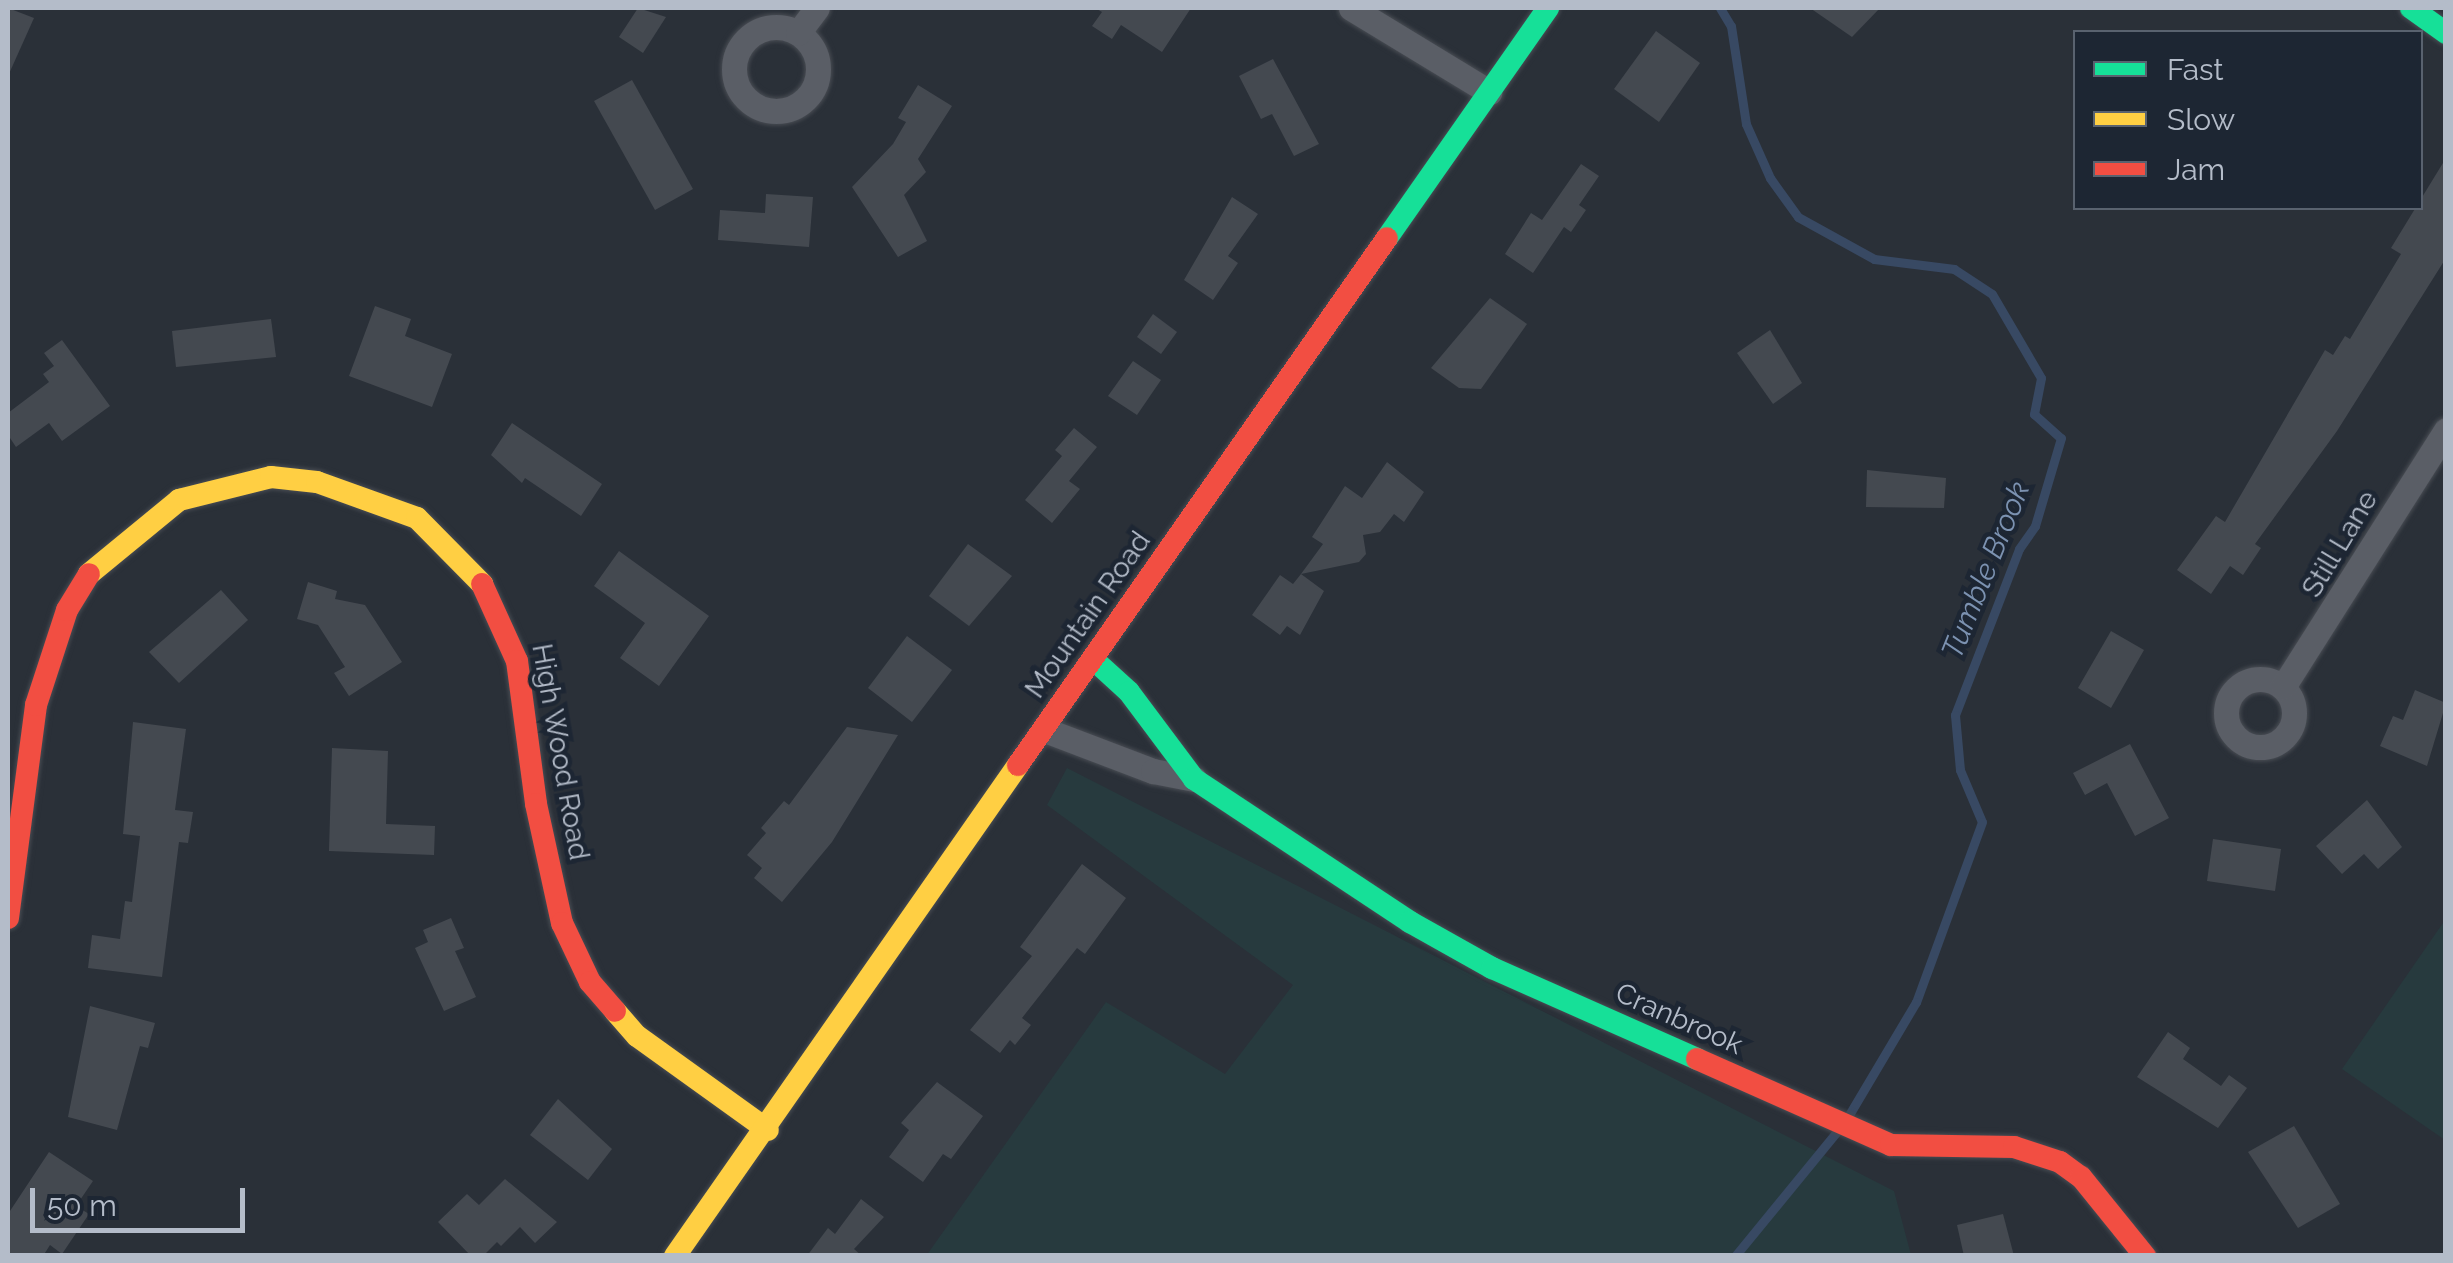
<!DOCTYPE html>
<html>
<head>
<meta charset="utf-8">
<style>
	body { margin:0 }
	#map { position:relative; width:2453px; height:1263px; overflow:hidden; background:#2a3038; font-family:Raleway,sans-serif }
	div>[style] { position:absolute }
	.green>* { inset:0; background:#273a3e }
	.stream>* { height:9px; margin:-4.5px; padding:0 4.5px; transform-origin:4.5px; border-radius:4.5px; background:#384963 }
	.building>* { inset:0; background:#444950 }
	.roads { filter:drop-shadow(0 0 2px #484c53) drop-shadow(0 0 2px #484c53) }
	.street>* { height:25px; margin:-12.5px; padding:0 12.5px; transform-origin:12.5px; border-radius:12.5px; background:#5a5e66 }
	.street>.ring { margin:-12.5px; padding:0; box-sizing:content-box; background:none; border:25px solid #5a5e66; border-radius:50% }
	.fast>* { height:22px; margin:-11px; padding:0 11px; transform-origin:11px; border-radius:11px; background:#16e098 }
	.slow>* { height:22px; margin:-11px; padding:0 11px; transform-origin:11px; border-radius:11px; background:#ffcf43 }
	.jam>* { height:22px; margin:-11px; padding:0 11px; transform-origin:11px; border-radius:11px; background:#f24e42 }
	span { translate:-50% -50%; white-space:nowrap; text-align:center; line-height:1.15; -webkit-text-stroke:9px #1d2633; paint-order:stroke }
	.street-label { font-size:28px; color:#b4bcc9 }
	.water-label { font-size:30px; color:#7c92b1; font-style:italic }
	.frame { position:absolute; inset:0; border:10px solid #b4bcc9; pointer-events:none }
	.legend { position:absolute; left:2073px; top:30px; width:350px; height:180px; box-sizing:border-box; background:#1d2633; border:2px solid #59626f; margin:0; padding:12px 18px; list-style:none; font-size:30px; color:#b4bcc9 }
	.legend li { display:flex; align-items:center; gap:20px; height:50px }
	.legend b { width:50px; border:2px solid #59626f }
	.scale { position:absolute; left:30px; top:1188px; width:215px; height:45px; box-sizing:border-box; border:5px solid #b4bcc9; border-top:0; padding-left:12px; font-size:30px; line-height:35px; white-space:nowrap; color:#b4bcc9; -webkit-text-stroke:8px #1d2633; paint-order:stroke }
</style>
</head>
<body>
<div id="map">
	<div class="green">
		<i style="clip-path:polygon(1067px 768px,1894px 1191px,1911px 1255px,926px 1256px,1106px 1002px,1225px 1074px,1293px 985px,1047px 805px)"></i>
		<i style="clip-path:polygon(2445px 920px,2445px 1140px,2342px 1069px)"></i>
	</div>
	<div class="stream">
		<i style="left:1720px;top:8px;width:21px;rotate:59deg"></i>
		<i style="left:1731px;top:26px;width:99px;rotate:81.3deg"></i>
		<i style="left:1746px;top:124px;width:59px;rotate:66deg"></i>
		<i style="left:1770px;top:178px;width:48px;rotate:54.3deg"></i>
		<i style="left:1798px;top:217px;width:87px;rotate:28.9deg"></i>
		<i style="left:1874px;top:259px;width:81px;rotate:7.1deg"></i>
		<i style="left:1954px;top:269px;width:45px;rotate:33.3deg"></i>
		<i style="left:1992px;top:294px;width:97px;rotate:59.7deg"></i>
		<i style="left:2041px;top:378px;width:37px;rotate:101deg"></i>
		<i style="left:2034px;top:414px;width:36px;rotate:42deg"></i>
		<i style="left:2061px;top:438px;width:92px;rotate:106.5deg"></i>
		<i style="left:2035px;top:526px;width:28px;rotate:125deg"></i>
		<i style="left:2019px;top:549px;width:178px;rotate:111.1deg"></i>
		<i style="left:1955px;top:715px;width:55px;rotate:84.8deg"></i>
		<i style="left:1960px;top:770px;width:56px;rotate:67.1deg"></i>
		<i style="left:1982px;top:822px;width:192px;rotate:110.1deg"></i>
		<i style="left:1916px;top:1002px;width:135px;rotate:120.7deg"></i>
		<i style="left:1735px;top:1256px;width:163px;rotate:-50.7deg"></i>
	</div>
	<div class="building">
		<i style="clip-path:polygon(8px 8px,34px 18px,8px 76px)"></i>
		<i style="clip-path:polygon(638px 8px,666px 17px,643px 53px,619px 37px)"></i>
		<i style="clip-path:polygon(1095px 8px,1191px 8px,1162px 52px,1121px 25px,1112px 39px,1092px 26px,1102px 12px)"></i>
		<i style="clip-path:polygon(1810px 8px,1880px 8px,1852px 37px)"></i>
		<i style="clip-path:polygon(1656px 31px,1700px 63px,1659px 122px,1614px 89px)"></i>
		<i style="clip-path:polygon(1273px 59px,1319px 144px,1294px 156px,1272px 114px,1261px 119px,1239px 76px)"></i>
		<i style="clip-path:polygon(632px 80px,693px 189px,655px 210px,594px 101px)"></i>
		<i style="clip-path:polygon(918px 85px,952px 106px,918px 159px,926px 172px,904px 195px,927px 241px,898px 257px,852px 187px,893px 144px,906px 122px,898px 118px)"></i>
		<i style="clip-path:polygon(2446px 158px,2446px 258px,2337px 431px,2255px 544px,2261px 548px,2243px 575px,2230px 566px,2211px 594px,2177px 570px,2216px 516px,2225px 522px,2325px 350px,2333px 355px,2345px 336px,2350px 339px,2401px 254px,2391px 248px)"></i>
		<i style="clip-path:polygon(1581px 164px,1599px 176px,1579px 205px,1586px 210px,1571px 232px,1564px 227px,1533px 273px,1505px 254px,1531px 213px,1542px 220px)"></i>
		<i style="clip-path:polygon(766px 194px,813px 197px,809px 247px,718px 240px,720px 210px,765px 213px)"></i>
		<i style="clip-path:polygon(1232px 197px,1258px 214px,1228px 256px,1238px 263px,1213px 300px,1184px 280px)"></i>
		<i style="clip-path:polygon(1490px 298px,1527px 324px,1481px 389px,1459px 388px,1431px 368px)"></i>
		<i style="clip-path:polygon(375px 306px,411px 319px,405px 336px,452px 354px,432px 407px,349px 376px)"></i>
		<i style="clip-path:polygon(1153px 314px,1177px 332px,1161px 354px,1137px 337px)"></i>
		<i style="clip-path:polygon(271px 319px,276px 357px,176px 367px,172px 331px)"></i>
		<i style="clip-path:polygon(1770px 330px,1802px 383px,1773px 404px,1737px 353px)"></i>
		<i style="clip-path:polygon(62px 340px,110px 406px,62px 441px,49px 423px,16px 447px,8px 435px,8px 413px,49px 382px,43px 374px,54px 366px,44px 353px)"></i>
		<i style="clip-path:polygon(1133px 361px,1161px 380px,1137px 415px,1108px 396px)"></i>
		<i style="clip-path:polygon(512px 423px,602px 484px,581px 516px,525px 478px,522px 483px,491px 455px)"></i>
		<i style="clip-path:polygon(1074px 428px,1097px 447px,1069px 481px,1080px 489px,1052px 523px,1025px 500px,1062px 456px,1055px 450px)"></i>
		<i style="clip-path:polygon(1387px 462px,1424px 492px,1404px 522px,1394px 514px,1380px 532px,1363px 535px,1366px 554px,1359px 562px,1301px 574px,1323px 544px,1312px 537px,1345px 486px,1362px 498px)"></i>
		<i style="clip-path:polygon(1867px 470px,1946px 478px,1944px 508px,1866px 507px)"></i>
		<i style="clip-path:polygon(968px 544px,1012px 576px,969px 626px,929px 596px)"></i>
		<i style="clip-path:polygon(619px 551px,709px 616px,659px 686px,620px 658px,645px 623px,594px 586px)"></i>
		<i style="clip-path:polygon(1301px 574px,1324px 591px,1300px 635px,1287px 626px,1280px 635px,1252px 615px,1280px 575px,1293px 584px)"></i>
		<i style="clip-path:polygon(308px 582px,337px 591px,335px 599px,365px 605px,402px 662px,349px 696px,334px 673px,345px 667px,318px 625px,297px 619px)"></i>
		<i style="clip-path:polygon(221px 590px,248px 620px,179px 683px,149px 652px)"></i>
		<i style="clip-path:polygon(2111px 631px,2144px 650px,2111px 708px,2078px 688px)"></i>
		<i style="clip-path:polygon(907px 636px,952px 670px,912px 722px,868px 688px)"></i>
		<i style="clip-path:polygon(2415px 690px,2446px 703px,2427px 766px,2380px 746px,2393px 716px,2403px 720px)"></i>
		<i style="clip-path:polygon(133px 722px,186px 729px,175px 810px,193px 812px,188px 843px,179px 842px,162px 977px,88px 968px,92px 935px,120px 939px,125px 901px,132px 902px,140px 836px,123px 834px)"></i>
		<i style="clip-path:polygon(847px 727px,898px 735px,832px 842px,782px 902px,754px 878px,762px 868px,747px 855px,766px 833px,761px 828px,784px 801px,789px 805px)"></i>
		<i style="clip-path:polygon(2130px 744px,2169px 818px,2135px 836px,2107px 783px,2085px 795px,2073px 773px)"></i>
		<i style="clip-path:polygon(332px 748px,388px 751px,386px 824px,435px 826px,434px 855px,329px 851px)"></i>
		<i style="clip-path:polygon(2367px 800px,2402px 847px,2378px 869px,2364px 854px,2342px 874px,2316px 846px)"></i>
		<i style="clip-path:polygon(2213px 839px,2281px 849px,2275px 891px,2207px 881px)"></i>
		<i style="clip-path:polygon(1082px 864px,1126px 898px,1085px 954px,1077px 948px,1022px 1018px,1031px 1025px,1015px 1045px,1010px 1040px,1000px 1053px,970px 1030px,1032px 956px,1020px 947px)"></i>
		<i style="clip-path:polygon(451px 918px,464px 948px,455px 951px,476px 997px,444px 1011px,415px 948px,428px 942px,423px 930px)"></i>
		<i style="clip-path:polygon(90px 1006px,155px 1023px,148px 1048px,140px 1046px,117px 1130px,68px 1117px)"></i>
		<i style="clip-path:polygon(2168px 1032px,2190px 1048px,2183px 1059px,2221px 1086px,2229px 1075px,2247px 1088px,2218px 1128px,2137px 1077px)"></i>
		<i style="clip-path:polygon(937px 1082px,983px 1116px,951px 1159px,943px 1154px,923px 1182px,889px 1157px,909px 1130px,901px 1123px)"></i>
		<i style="clip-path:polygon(558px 1099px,612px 1149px,588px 1180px,530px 1135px)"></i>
		<i style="clip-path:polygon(2294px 1126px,2340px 1204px,2298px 1228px,2248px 1152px)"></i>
		<i style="clip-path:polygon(49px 1152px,93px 1181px,76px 1206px,89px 1214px,62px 1254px,50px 1245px,43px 1256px,8px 1256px,8px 1214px)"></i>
		<i style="clip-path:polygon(505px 1179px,557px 1222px,535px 1243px,520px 1227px,501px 1246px,497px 1242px,483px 1256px,471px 1256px,438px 1222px,467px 1194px,479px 1205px)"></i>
		<i style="clip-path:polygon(861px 1199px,884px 1217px,854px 1249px,862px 1256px,807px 1256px,828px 1228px,835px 1234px)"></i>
		<i style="clip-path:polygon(2003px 1214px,2014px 1256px,1964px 1256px,1957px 1225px)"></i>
	</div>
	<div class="roads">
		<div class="street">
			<i style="left:1351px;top:8px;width:162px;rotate:31.3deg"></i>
			<i class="ring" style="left:734px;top:27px;width:59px;height:59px"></i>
			<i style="left:798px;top:33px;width:31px;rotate:-53deg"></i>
			<i class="ring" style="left:2226px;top:679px;width:43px;height:43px"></i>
			<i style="left:2283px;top:687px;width:304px;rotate:-57.6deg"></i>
			<i style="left:1045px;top:730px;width:116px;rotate:20.8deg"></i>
			<i style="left:1153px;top:771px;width:42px;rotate:11deg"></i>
		</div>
		<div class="fast">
			<i style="left:2411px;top:8px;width:43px;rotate:35.5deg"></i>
			<i style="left:1387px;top:238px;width:281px;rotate:-55deg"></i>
			<i style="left:1094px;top:660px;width:47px;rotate:42.4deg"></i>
			<i style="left:1129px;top:692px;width:109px;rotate:53.2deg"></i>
			<i style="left:1194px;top:779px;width:259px;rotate:33.5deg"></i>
			<i style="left:1410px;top:922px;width:94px;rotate:29.3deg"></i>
			<i style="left:1492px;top:968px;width:224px;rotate:23.9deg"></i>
		</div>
		<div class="slow">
			<i style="left:89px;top:574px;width:117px;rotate:-39.4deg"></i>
			<i style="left:179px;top:500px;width:95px;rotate:-14deg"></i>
			<i style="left:271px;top:477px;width:46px;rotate:6.2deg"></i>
			<i style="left:317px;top:482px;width:106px;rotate:19.8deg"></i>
			<i style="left:417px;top:518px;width:93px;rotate:45.4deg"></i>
			<i style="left:615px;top:1011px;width:33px;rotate:49deg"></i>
			<i style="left:637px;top:1036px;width:161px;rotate:35.7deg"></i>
			<i style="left:675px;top:1256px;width:599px;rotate:-55.06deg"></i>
		</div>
		<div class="jam">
			<i style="left:482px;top:584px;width:85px;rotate:65.6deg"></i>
			<i style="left:517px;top:661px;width:144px;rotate:82.4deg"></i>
			<i style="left:536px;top:804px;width:122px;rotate:77.7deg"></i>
			<i style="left:562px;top:923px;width:65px;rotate:64.6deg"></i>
			<i style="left:590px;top:982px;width:38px;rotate:49deg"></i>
			<i style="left:1018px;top:765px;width:643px;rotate:-55deg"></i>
			<i style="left:8px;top:918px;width:215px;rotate:-82.5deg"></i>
			<i style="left:36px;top:705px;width:100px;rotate:-71.9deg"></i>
			<i style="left:67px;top:610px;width:42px;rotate:-58.6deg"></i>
			<i style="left:1697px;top:1059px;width:212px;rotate:23.9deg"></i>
			<i style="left:1891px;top:1145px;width:123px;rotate:0.9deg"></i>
			<i style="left:2014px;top:1147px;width:48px;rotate:18.1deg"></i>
			<i style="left:2060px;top:1162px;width:26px;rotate:36deg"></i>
			<i style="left:2081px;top:1177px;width:102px;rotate:51deg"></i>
		</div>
	</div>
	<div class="street-label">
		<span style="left:2340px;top:544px;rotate:-59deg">Still Lane</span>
		<span style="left:1088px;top:615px;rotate:-55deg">Mountain Road</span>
		<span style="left:560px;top:752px;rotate:80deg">High Wood Road</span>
		<span style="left:1679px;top:1019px;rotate:24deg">Cranbrook</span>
	</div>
	<div class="water-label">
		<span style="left:1986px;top:570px;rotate:-68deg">Tumble Brook</span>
	</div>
	<div class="frame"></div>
	<ul class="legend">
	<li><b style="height:12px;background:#16e098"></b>Fast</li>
	<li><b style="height:12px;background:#ffcf43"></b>Slow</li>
	<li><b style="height:12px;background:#f24e42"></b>Jam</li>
	</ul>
	<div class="scale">50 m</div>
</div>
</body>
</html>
